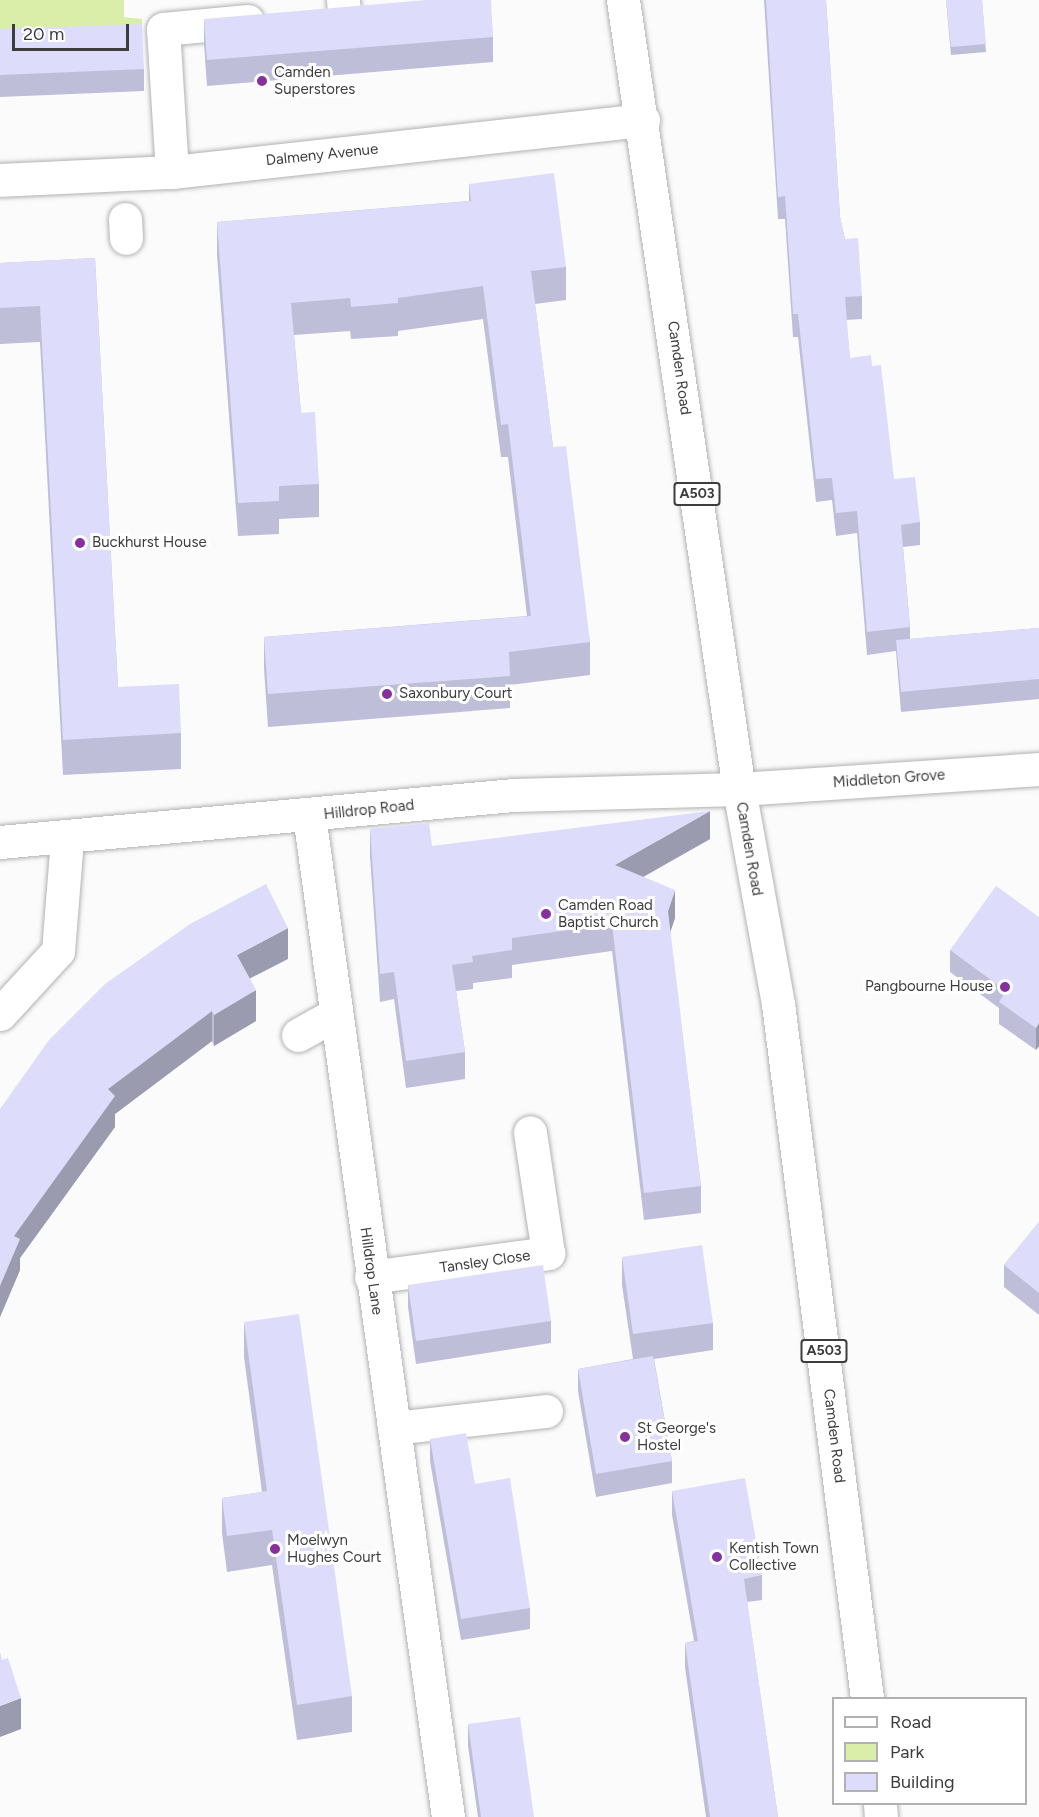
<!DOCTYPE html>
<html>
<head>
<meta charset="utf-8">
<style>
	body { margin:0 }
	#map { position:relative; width:1039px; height:1817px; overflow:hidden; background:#fbfbfc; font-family:Figtree,sans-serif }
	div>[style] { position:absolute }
	.green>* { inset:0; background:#daeea9 }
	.roads { filter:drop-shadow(0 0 2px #b2b2b3) drop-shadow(0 0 2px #b2b2b3) }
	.minor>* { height:33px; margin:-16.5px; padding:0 16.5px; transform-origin:16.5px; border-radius:16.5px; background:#fff }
	.highway>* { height:33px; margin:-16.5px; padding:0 16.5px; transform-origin:16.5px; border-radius:16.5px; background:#fff }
	.wall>* { inset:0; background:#bebed8 }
	.shaded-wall>* { inset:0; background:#9b9bb0 }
	.building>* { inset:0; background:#ddddfb }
	.dots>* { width:16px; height:16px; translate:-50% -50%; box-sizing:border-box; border:3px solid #fff; border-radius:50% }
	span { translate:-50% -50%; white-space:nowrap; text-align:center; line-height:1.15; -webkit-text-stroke:6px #fff; paint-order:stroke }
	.shield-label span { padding:2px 4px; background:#fff; border:2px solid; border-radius:4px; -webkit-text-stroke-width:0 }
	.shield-label { font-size:14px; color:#3d3d3d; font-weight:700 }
	.poi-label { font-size:15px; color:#3d3d3d }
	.left { translate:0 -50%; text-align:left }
	.right { translate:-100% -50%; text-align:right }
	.street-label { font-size:15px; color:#3d3d3d }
	.legend { position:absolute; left:832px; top:1697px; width:195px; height:108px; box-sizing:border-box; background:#fff; border:2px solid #b1b1b1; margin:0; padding:8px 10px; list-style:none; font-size:18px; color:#3d3d3d }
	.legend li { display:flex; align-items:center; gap:12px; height:30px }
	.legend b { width:30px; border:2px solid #b1b1b1 }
	.scale { position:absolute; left:12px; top:24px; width:117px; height:27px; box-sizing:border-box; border:3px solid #3d3d3d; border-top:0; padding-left:8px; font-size:18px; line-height:21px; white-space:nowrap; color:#3d3d3d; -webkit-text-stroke:4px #fff; paint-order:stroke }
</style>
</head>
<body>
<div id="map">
	<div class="green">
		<i style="clip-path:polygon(0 0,124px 0,124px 17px,142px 19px,142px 46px,0 51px)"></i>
	</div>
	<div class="roads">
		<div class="minor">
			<i style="left:343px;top:0;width:13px;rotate:86deg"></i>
			<i style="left:172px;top:172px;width:143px;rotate:-93.6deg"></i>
			<i style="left:163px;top:29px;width:85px;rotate:-5.4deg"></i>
			<i style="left:0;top:180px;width:172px;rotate:-2.7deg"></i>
			<i style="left:172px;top:172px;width:474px;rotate:-6.3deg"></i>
			<i style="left:125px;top:219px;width:19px;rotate:87deg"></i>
			<i style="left:309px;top:815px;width:1012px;rotate:82.1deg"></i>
			<i style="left:0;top:842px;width:515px;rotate:-5.23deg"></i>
			<i style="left:513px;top:795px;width:226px;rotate:-1.5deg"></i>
			<i style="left:739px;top:789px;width:301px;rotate:-3.8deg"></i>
			<i style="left:0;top:1014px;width:86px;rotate:-47.4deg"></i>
			<i style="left:58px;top:951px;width:112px;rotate:-85.4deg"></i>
			<i style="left:298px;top:1035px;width:41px;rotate:-29.1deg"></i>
			<i style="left:371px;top:1277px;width:179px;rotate:-7.7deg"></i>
			<i style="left:548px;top:1253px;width:122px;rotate:-98.5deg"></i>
			<i style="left:394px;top:1428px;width:153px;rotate:-6.4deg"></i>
		</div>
		<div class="highway">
			<i style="left:623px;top:0;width:797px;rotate:81.64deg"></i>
			<i style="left:739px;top:789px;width:219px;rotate:79.7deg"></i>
			<i style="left:778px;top:1004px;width:700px;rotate:82.69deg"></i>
			<i style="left:880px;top:1804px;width:13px;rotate:86deg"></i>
		</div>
	</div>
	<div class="wall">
		<i style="clip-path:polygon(764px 0,826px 0,840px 217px,845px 239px,862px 296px,862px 319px,846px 320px,850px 358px,872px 366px,894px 479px,920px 522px,920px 545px,903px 547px,910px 627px,910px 639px,1039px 628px,1039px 699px,901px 712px,896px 651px,867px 655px,857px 533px,836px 536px,832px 500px,816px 502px,798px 337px,793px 337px,785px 219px,778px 219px)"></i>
		<i style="clip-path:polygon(946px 0,982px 0,986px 52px,951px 55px)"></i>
		<i style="clip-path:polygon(204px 19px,493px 37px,493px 62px,207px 86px,204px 44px)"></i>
		<i style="clip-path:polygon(0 29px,144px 69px,144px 91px,0 97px)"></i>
		<i style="clip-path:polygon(469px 184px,566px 267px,566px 300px,535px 304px,553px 447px,590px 642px,590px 675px,510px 685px,510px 708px,268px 727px,264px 669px,264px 637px,527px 616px,508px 457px,501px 457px,483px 319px,398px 331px,398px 336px,351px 339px,350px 331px,294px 335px,301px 413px,319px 484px,319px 517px,279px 519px,279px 534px,238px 536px,217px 255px,217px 222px,469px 201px)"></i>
		<i style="clip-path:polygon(95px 258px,118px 687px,181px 733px,181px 769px,63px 775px,40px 342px,0 344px,0 263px)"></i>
		<i style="clip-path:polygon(370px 829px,432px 846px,710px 839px,642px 877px,675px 918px,670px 932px,701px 1186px,701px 1213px,644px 1220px,612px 951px,512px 965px,512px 978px,473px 983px,473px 989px,456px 991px,465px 1052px,465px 1079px,406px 1088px,394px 999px,380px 1002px,370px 856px)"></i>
		<i style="clip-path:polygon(1039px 917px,1039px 1046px,1036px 1050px,999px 1024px,999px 1008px,950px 972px,950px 950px)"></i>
		<i style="clip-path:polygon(288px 959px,250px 979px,256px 1021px,214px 1046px,212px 1041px,115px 1114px,115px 1127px,20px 1258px,20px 1270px,0 1317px,0 1109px)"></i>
		<i style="clip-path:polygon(1039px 1222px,1039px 1315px,1004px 1287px,1004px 1265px)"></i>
		<i style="clip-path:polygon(622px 1257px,713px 1323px,713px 1350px,654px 1359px,672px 1461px,672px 1483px,596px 1497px,578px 1391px,578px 1369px,633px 1359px,622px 1285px)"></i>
		<i style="clip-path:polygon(408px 1285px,551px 1321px,551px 1343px,416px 1364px,408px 1307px)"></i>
		<i style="clip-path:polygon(244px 1322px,352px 1696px,352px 1732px,297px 1740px,272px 1565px,227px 1572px,222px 1533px,222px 1498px,262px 1492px,244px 1357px)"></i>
		<i style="clip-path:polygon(430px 1439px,475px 1484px,530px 1608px,530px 1629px,461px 1640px,430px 1461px)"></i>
		<i style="clip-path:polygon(672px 1491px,762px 1575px,762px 1600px,747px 1602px,778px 1817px,706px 1817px,685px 1667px,685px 1643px,694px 1641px,672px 1515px)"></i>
		<i style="clip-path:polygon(468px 1724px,534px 1817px,478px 1817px,468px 1746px)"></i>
	</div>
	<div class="shaded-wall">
		<i style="clip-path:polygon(710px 811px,710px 839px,615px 893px,615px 865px)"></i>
		<i style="clip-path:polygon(675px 890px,675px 918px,668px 939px,668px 911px)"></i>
		<i style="clip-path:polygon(288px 928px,288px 959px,237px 985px,237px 955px)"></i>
		<i style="clip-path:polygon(256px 990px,256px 1021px,214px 1046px,214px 1015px)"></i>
		<i style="clip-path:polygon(212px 1011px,212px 1041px,115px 1114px,115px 1127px,20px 1258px,20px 1270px,0 1317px,0 1286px,14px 1236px,108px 1089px)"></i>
		<i style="clip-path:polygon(1039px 1023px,1039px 1046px,1036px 1050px,1036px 1028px)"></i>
		<i style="clip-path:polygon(21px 1698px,21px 1729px,0 1737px,0 1706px)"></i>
	</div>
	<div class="building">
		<i style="clip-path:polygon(426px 0,491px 0,493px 37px,207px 60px,204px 19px)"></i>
		<i style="clip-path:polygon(766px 0,826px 0,840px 217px,845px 239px,858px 238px,862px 296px,845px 297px,850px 358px,871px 355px,872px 366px,881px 365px,894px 479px,915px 477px,920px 522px,901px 525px,910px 627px,867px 632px,857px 511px,836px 513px,832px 478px,816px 479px,798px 314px,793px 314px,785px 196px,778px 197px)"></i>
		<i style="clip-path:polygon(946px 0,982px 0,986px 44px,951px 47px)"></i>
		<i style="clip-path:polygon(142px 24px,144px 69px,0 75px,0 29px)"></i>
		<i style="clip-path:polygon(554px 173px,566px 267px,531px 271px,553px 447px,566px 446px,590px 642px,509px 652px,510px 676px,268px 694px,264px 637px,531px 616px,508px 424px,501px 425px,483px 286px,398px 298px,398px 303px,351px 307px,350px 298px,291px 303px,301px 413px,315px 412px,319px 484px,279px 486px,279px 501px,238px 503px,217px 222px,471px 201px,469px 184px)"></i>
		<i style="clip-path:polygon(95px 258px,118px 687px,179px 684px,181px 733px,63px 740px,40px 306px,0 308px,0 263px)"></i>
		<i style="clip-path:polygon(1039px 628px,1039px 679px,901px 692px,896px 640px)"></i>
		<i style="clip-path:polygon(710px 811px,615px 865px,675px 890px,668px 911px,701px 1186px,644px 1193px,612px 924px,512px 938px,512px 950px,472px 956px,473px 962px,452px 965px,465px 1052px,406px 1061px,394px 972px,380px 974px,370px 829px,429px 823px,432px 846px)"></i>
		<i style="clip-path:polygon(266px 884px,288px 928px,237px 955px,256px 990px,214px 1015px,212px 1011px,108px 1089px,115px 1096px,14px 1236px,20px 1239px,0 1286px,0 1109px,49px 1040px,105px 984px,190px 924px)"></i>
		<i style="clip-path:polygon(996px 886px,1039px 917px,1039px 1023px,1036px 1028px,999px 1002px,1006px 991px,950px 950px)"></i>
		<i style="clip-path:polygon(1039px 1222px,1039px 1293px,1004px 1265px)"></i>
		<i style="clip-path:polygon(702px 1245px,713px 1323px,633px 1334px,622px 1257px)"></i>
		<i style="clip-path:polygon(543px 1265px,551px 1321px,416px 1341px,408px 1285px)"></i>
		<i style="clip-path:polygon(299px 1314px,352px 1696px,297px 1705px,272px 1530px,227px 1536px,222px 1498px,267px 1491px,244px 1322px)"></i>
		<i style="clip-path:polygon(653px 1356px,672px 1461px,596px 1474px,578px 1369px)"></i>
		<i style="clip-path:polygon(466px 1433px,475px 1484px,510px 1478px,530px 1608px,461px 1619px,430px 1439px)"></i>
		<i style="clip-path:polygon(745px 1478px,762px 1575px,744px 1579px,778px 1817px,710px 1817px,685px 1643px,698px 1641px,672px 1491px)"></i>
		<i style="clip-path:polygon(0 1652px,2px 1660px,8px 1658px,21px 1698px,0 1706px)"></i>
		<i style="clip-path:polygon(520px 1717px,534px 1817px,481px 1817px,468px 1724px)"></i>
	</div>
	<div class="dots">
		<i style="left:262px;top:81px;background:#85309d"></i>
		<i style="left:80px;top:543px;background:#85309d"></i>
		<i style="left:387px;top:694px;background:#85309d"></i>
		<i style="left:546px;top:914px;background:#85309d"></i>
		<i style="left:1005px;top:987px;background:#85309d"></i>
		<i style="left:625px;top:1437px;background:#85309d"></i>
		<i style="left:275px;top:1549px;background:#85309d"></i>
		<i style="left:717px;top:1557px;background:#85309d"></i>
	</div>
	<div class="shield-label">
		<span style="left:697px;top:494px">A503</span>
		<span style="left:824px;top:1351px">A503</span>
	</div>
	<div class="poi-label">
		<span class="left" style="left:274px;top:81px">Camden<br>Superstores</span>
		<span class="left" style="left:92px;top:543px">Buckhurst House</span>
		<span class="left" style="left:399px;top:694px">Saxonbury Court</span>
		<span class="left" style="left:558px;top:914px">Camden Road<br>Baptist Church</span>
		<span class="right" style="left:993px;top:987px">Pangbourne House</span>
		<span class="left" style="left:637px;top:1437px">St George's<br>Hostel</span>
		<span class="left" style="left:287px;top:1549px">Moelwyn<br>Hughes Court</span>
		<span class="left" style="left:729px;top:1557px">Kentish Town<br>Collective</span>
	</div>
	<div class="street-label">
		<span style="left:322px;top:155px;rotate:-6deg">Dalmeny Avenue</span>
		<span style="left:679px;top:368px;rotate:82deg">Camden Road</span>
		<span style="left:889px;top:779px;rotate:-4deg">Middleton Grove</span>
		<span style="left:369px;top:810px;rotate:-6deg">Hilldrop Road</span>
		<span style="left:749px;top:849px;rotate:80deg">Camden Road</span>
		<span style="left:485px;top:1262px;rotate:-8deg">Tansley Close</span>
		<span style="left:371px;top:1271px;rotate:82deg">Hilldrop Lane</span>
		<span style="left:834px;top:1436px;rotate:83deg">Camden Road</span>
	</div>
	<ul class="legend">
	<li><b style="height:8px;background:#fff"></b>Road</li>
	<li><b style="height:16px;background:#daeea9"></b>Park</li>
	<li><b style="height:16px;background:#ddddfb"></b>Building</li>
	</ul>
	<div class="scale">20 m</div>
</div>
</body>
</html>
